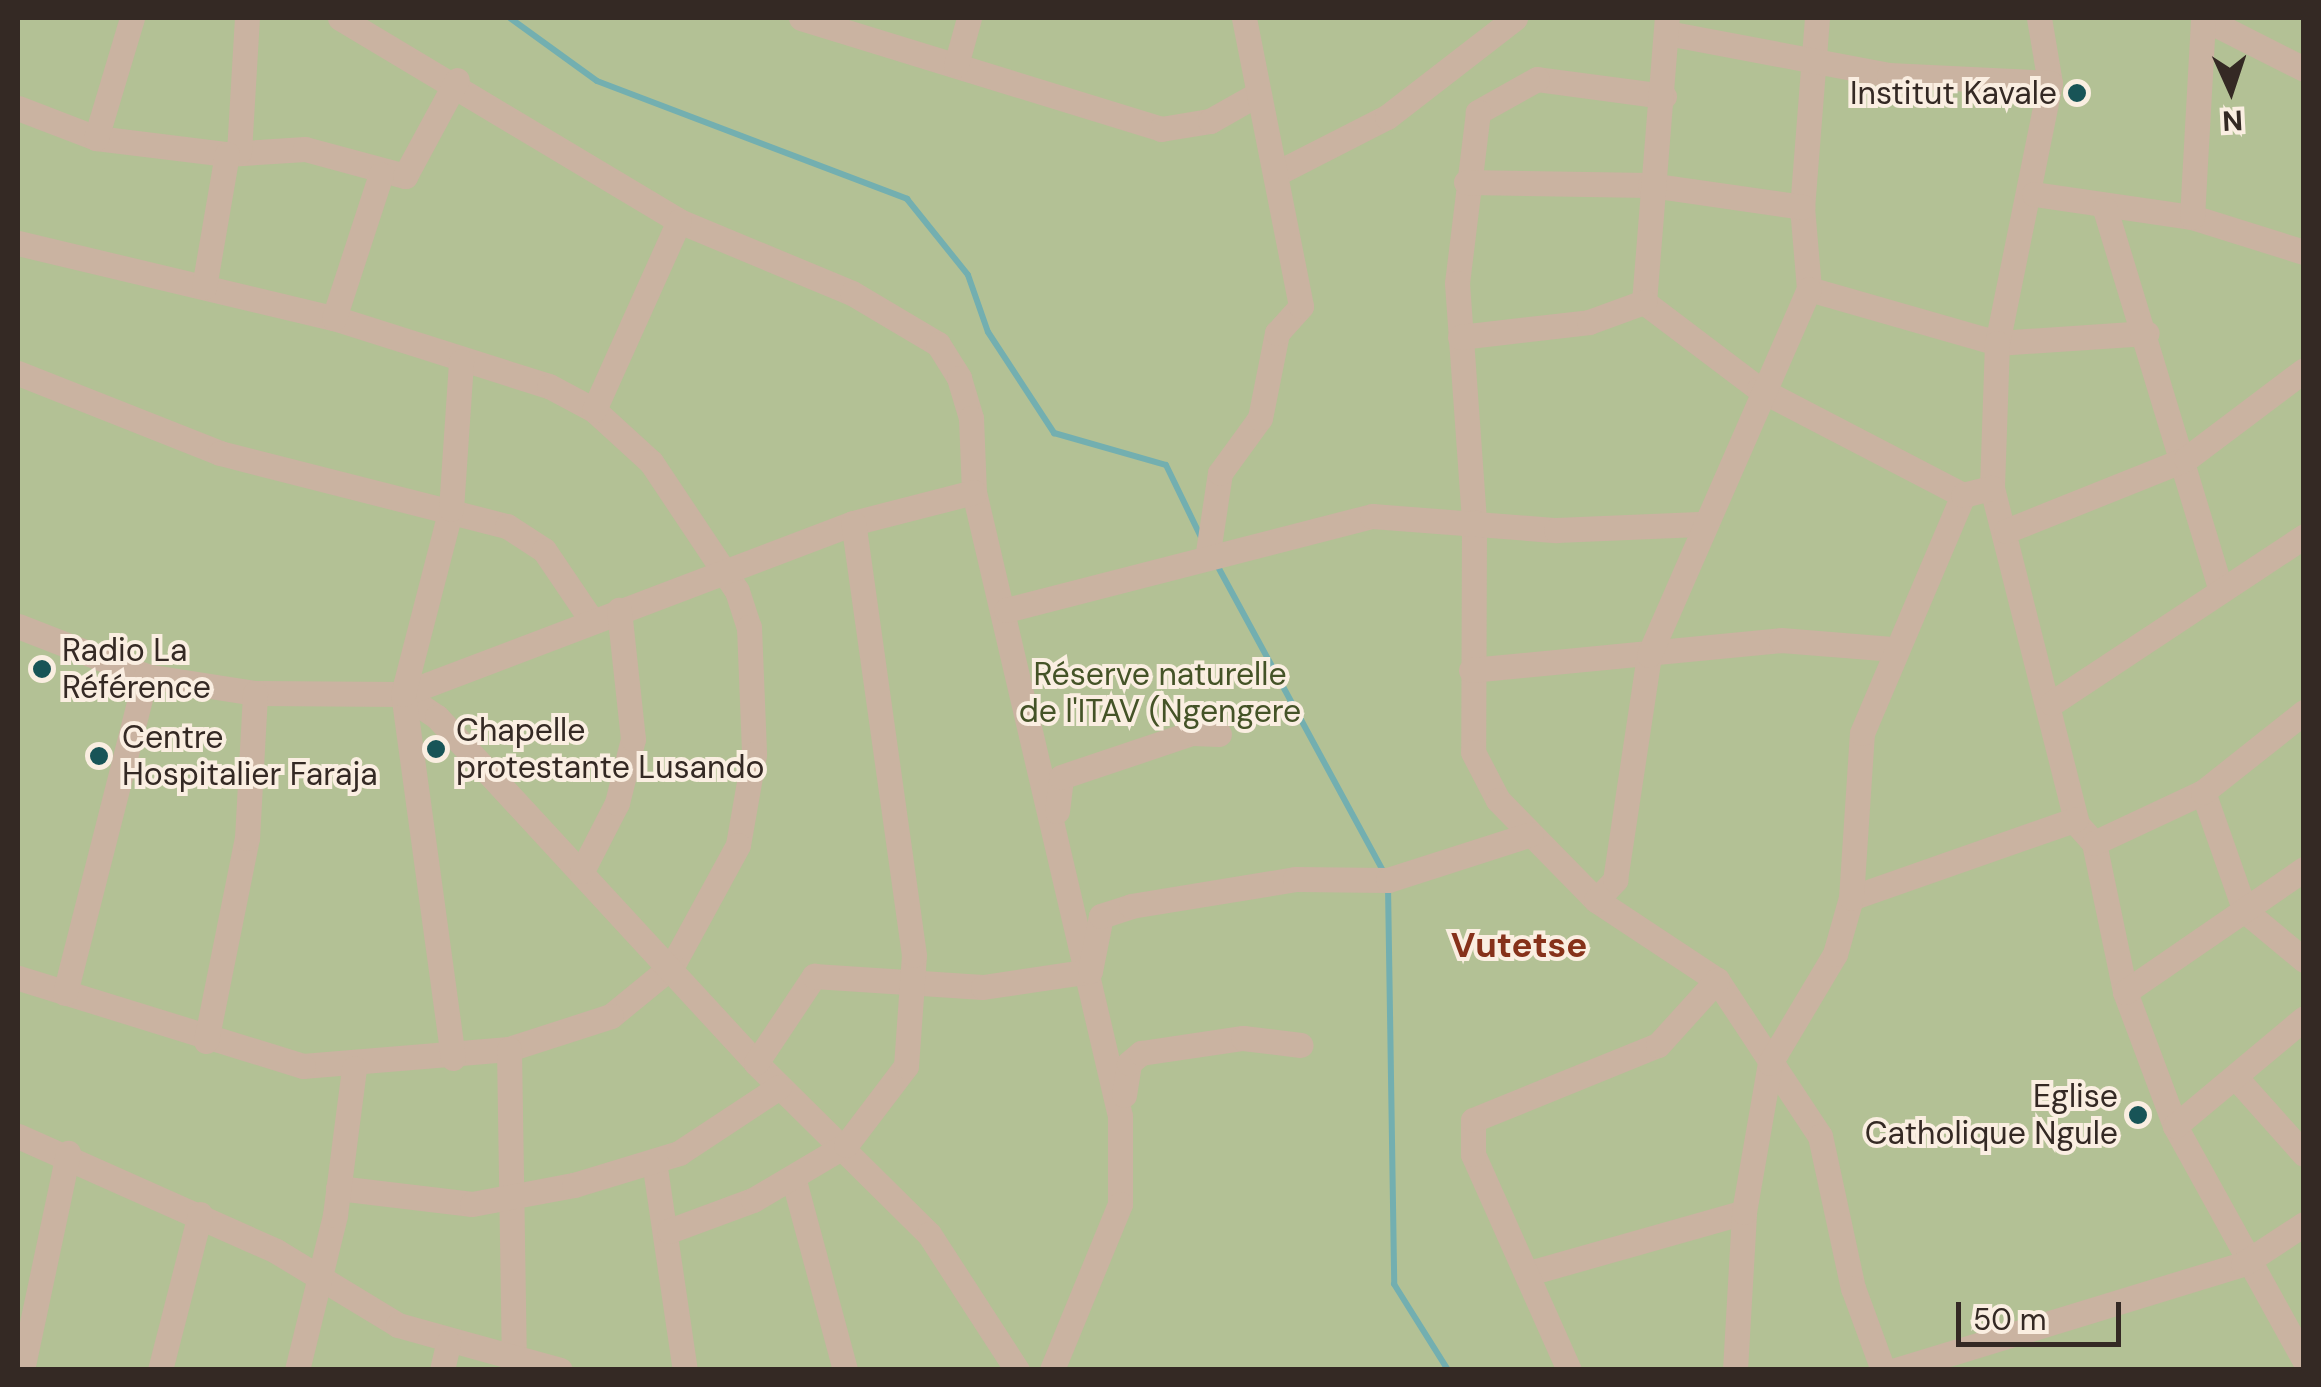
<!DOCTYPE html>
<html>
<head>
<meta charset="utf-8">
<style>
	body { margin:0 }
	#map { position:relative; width:2321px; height:1387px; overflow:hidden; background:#f2e4d5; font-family:"DM Sans",sans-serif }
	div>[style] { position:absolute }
	.green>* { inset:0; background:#b3c195 }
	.stream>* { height:6px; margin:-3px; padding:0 3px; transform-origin:3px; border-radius:3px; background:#73afb0 }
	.minor>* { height:25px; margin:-12.5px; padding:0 12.5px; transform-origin:12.5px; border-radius:12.5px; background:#cab3a1 }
	.dots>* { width:28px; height:28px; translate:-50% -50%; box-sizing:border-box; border:5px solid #faeee1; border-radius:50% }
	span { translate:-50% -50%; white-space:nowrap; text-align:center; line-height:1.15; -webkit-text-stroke:8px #faeee1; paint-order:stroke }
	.poi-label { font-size:32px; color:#342924 }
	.right { translate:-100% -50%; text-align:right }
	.left { translate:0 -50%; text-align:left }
	.park-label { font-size:32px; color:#445327 }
	.neighbourhood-label { font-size:35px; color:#86311a; font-weight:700 }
	.frame { position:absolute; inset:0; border:20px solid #342924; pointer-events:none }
	.north { position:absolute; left:2181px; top:40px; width:100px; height:100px; -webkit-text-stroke:8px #faeee1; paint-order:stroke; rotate:177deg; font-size:28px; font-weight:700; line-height:40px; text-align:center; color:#342924 }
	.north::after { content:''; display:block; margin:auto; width:35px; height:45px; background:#342924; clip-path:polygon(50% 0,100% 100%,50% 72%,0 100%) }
	.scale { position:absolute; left:1956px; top:1302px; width:165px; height:45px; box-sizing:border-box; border:5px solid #342924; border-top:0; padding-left:12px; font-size:30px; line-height:35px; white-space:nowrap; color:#342924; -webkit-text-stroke:8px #faeee1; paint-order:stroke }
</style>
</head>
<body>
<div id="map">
	<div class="green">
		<i style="clip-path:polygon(18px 18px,2303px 18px,2303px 1369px,18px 1369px)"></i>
	</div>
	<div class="stream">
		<i style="left:510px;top:18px;width:107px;rotate:35.9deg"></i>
		<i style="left:597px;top:81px;width:332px;rotate:20.8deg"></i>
		<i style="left:907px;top:199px;width:97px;rotate:51.2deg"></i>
		<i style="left:968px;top:275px;width:60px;rotate:70.7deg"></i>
		<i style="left:988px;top:332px;width:121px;rotate:56.8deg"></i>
		<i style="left:1054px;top:433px;width:116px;rotate:15.9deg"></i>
		<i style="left:1166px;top:465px;width:80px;rotate:64.1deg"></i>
		<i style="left:1217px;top:565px;width:352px;rotate:61.5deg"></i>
		<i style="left:1388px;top:886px;width:398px;rotate:89.1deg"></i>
		<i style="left:1394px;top:1284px;width:102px;rotate:57.9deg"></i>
	</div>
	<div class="minor">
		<i style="left:340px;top:18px;width:395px;rotate:30.9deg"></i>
		<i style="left:679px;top:221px;width:187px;rotate:22.6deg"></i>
		<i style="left:852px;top:293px;width:100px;rotate:30.7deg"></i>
		<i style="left:938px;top:344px;width:40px;rotate:58deg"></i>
		<i style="left:959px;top:378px;width:42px;rotate:73.3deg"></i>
		<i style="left:971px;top:418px;width:74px;rotate:87.7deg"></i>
		<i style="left:974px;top:492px;width:641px;rotate:76.83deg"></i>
		<i style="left:1120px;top:1116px;width:88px;rotate:90deg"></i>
		<i style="left:1120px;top:1204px;width:179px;rotate:112.3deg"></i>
		<i style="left:801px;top:18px;width:377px;rotate:17.1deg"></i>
		<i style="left:1161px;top:129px;width:50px;rotate:-9.3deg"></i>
		<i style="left:1210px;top:121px;width:53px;rotate:-29.5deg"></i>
		<i style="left:1817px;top:18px;width:190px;rotate:94.5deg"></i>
		<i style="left:1802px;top:207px;width:82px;rotate:85.1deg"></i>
		<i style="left:1809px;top:289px;width:196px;rotate:16deg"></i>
		<i style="left:1997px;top:343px;width:150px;rotate:-3.8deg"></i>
		<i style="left:2039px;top:18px;width:66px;rotate:80.4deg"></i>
		<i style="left:2050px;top:83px;width:265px;rotate:101.5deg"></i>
		<i style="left:1997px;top:343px;width:145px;rotate:92deg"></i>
		<i style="left:1992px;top:488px;width:347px;rotate:75.8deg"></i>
		<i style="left:2077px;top:824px;width:25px;rotate:48deg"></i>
		<i style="left:2094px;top:843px;width:152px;rotate:78.2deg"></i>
		<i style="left:2125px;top:992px;width:143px;rotate:69.5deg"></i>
		<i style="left:2175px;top:1126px;width:267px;rotate:61.1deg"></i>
		<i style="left:2203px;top:18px;width:113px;rotate:26.8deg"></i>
		<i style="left:1667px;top:33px;width:226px;rotate:10.7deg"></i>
		<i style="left:1889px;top:75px;width:161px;rotate:2.8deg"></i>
		<i style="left:956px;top:65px;width:49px;rotate:-74.5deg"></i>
		<i style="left:1664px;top:96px;width:128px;rotate:-172.4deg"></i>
		<i style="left:1537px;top:79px;width:68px;rotate:150.8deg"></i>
		<i style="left:1478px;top:112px;width:172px;rotate:97deg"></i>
		<i style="left:1457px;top:283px;width:240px;rotate:85.9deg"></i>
		<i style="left:1474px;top:522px;width:230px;rotate:90.2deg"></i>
		<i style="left:1473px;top:752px;width:54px;rotate:62.5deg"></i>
		<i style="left:1498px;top:800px;width:140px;rotate:45.6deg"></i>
		<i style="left:1596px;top:900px;width:145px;rotate:33.5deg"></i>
		<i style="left:1717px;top:980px;width:187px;rotate:56.6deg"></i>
		<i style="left:1820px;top:1136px;width:156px;rotate:77.8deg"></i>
		<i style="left:1853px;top:1288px;width:87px;rotate:69.9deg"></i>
		<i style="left:18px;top:108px;width:84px;rotate:21deg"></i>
		<i style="left:96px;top:138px;width:132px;rotate:7deg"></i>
		<i style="left:227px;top:154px;width:78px;rotate:-3.7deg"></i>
		<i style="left:305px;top:149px;width:104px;rotate:15.1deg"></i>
		<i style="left:405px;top:176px;width:109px;rotate:-61.6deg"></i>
		<i style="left:96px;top:138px;width:125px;rotate:-73.3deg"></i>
		<i style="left:239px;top:152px;width:134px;rotate:-86.6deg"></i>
		<i style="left:1281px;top:171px;width:119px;rotate:-27deg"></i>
		<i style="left:1387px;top:117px;width:162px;rotate:-37.7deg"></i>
		<i style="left:1466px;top:182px;width:184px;rotate:0.9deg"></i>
		<i style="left:1650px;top:185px;width:154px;rotate:8.2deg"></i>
		<i style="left:2034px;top:194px;width:160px;rotate:8.3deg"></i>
		<i style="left:2192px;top:217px;width:117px;rotate:17.4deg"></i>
		<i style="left:2105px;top:209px;width:396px;rotate:73.1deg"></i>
		<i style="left:2192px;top:217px;width:199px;rotate:-86.8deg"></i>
		<i style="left:18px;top:243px;width:325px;rotate:13.4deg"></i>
		<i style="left:334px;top:318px;width:225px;rotate:17.6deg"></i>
		<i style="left:549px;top:386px;width:51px;rotate:28.1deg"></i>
		<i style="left:594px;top:410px;width:77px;rotate:42.4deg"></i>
		<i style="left:651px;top:462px;width:155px;rotate:56.3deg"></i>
		<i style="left:737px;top:591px;width:38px;rotate:72deg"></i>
		<i style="left:749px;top:627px;width:127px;rotate:87.7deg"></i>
		<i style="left:754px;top:754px;width:92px;rotate:100deg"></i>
		<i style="left:738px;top:845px;width:138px;rotate:118.6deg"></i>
		<i style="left:672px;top:966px;width:79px;rotate:140.7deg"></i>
		<i style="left:611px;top:1016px;width:107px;rotate:162.1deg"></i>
		<i style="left:509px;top:1049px;width:207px;rotate:175.3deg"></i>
		<i style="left:303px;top:1066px;width:298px;rotate:-162.8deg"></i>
		<i style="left:204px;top:287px;width:135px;rotate:-80.2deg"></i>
		<i style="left:1644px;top:302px;width:144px;rotate:37.1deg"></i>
		<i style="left:1759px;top:389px;width:230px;rotate:27.5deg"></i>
		<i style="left:1644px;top:302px;width:285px;rotate:-85.4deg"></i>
		<i style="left:334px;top:318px;width:151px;rotate:-71.9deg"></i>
		<i style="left:1460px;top:337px;width:130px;rotate:-6.6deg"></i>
		<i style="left:1589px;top:322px;width:59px;rotate:-20deg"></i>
		<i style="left:18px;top:373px;width:217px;rotate:21.6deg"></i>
		<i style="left:220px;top:453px;width:296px;rotate:14.3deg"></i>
		<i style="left:507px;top:526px;width:44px;rotate:33deg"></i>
		<i style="left:544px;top:550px;width:86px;rotate:55.9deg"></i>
		<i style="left:594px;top:410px;width:207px;rotate:-65.8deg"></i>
		<i style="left:2006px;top:531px;width:194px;rotate:-21.8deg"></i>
		<i style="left:2186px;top:459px;width:148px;rotate:-37deg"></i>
		<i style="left:1208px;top:552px;width:80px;rotate:-81.4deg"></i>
		<i style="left:1220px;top:473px;width:68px;rotate:-54deg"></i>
		<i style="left:1260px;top:418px;width:87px;rotate:-78.7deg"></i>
		<i style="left:1277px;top:333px;width:36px;rotate:-48deg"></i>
		<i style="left:1301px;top:306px;width:294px;rotate:-101.2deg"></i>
		<i style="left:1006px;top:610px;width:378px;rotate:-14.4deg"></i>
		<i style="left:1372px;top:516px;width:185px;rotate:4.4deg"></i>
		<i style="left:1556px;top:530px;width:143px;rotate:-2.4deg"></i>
		<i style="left:18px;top:626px;width:137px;rotate:21.3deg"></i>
		<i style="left:146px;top:676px;width:110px;rotate:8.9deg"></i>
		<i style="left:255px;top:693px;width:148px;rotate:0.4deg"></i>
		<i style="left:403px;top:694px;width:41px;rotate:34.1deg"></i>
		<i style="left:437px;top:717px;width:471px;rotate:47.3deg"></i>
		<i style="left:756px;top:1063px;width:243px;rotate:44.7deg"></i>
		<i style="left:929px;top:1234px;width:162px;rotate:57.1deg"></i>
		<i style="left:1471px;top:670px;width:311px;rotate:-5.5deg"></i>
		<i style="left:1781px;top:640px;width:111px;rotate:4.6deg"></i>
		<i style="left:403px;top:694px;width:481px;rotate:-20.8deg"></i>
		<i style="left:853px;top:523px;width:125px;rotate:-14.4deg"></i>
		<i style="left:2052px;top:703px;width:302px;rotate:-33.5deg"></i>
		<i style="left:2203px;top:792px;width:126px;rotate:70.6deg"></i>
		<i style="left:2245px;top:911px;width:77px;rotate:39.7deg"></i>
		<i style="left:1057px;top:811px;width:34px;rotate:-83deg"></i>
		<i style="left:1061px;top:777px;width:138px;rotate:-18.6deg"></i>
		<i style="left:1192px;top:733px;width:27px;rotate:2deg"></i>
		<i style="left:2094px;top:843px;width:120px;rotate:-25.1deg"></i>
		<i style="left:2203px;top:792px;width:129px;rotate:-38.4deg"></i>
		<i style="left:582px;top:871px;width:76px;rotate:-62.8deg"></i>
		<i style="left:617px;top:803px;width:66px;rotate:-76deg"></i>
		<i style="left:633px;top:739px;width:130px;rotate:-96.2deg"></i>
		<i style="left:1851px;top:898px;width:238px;rotate:-19.3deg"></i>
		<i style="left:1596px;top:900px;width:28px;rotate:-46deg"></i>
		<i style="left:1615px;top:880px;width:228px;rotate:-81.4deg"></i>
		<i style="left:1649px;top:655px;width:399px;rotate:-66.4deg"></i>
		<i style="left:2125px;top:992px;width:217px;rotate:-34.5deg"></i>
		<i style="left:65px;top:993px;width:327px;rotate:-75.7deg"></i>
		<i style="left:206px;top:1041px;width:207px;rotate:-78.6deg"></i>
		<i style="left:247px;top:838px;width:145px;rotate:-86.8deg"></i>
		<i style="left:509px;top:1049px;width:310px;rotate:89.1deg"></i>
		<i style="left:453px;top:1058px;width:367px;rotate:-97.8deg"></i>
		<i style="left:403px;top:694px;width:191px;rotate:-75.5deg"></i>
		<i style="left:451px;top:509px;width:148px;rotate:-86.1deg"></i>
		<i style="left:756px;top:1063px;width:105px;rotate:-56.3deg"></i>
		<i style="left:814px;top:976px;width:169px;rotate:3.7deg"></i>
		<i style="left:983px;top:987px;width:108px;rotate:-8.5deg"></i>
		<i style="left:1090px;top:971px;width:56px;rotate:-78.7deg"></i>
		<i style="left:1101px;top:916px;width:32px;rotate:-18deg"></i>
		<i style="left:1131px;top:906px;width:166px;rotate:-9.3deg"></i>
		<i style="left:1295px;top:879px;width:93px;rotate:0.6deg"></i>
		<i style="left:1388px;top:880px;width:150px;rotate:-17.8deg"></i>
		<i style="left:2238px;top:1080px;width:99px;rotate:48.3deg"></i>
		<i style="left:1124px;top:1095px;width:32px;rotate:-81deg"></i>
		<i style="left:1129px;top:1063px;width:16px;rotate:-40deg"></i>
		<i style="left:1141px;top:1053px;width:103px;rotate:-8.4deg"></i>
		<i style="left:1243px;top:1038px;width:58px;rotate:6.9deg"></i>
		<i style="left:2175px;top:1126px;width:168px;rotate:-39.9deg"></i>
		<i style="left:18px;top:1136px;width:282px;rotate:24deg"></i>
		<i style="left:276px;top:1251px;width:143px;rotate:31.2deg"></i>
		<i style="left:398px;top:1325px;width:168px;rotate:15.5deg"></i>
		<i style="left:654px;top:1161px;width:211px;rotate:81.6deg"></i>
		<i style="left:793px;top:1177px;width:200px;rotate:74.9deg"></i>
		<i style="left:338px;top:1188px;width:135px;rotate:6.8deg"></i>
		<i style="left:472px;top:1204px;width:104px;rotate:-10.6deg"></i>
		<i style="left:574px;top:1185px;width:110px;rotate:-16.9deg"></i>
		<i style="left:679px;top:1153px;width:120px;rotate:-33.4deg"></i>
		<i style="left:669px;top:1231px;width:90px;rotate:-20.3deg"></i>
		<i style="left:753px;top:1200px;width:108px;rotate:-30.6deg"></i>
		<i style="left:846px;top:1145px;width:99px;rotate:-52.8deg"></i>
		<i style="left:906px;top:1066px;width:111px;rotate:-85.9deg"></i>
		<i style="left:914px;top:955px;width:436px;rotate:-98deg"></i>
		<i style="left:1529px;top:1273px;width:223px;rotate:-15.8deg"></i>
		<i style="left:22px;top:1370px;width:222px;rotate:-78deg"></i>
		<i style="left:160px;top:1370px;width:161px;rotate:-75.6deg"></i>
		<i style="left:297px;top:1370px;width:160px;rotate:-76.2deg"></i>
		<i style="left:335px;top:1215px;width:148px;rotate:-82.6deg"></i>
		<i style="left:442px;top:1370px;width:28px;rotate:-77deg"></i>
		<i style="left:1569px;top:1370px;width:236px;rotate:-114deg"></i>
		<i style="left:1473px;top:1154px;width:34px;rotate:-90deg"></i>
		<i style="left:1473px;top:1120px;width:200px;rotate:-22.1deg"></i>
		<i style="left:1658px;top:1045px;width:88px;rotate:-47.8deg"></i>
		<i style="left:1735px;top:1370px;width:158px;rotate:-86.7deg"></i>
		<i style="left:1744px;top:1212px;width:151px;rotate:-80.1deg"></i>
		<i style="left:1770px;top:1063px;width:127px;rotate:-59.2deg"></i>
		<i style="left:1835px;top:954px;width:58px;rotate:-74.1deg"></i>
		<i style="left:1851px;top:898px;width:165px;rotate:-86.2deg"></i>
		<i style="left:1862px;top:733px;width:259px;rotate:-67deg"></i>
		<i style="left:1963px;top:495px;width:30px;rotate:-14deg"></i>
		<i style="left:1896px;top:1370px;width:363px;rotate:-17deg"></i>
		<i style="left:2243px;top:1264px;width:73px;rotate:-33.3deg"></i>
	</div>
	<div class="dots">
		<i style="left:2077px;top:93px;background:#185457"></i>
		<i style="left:42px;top:669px;background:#185457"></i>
		<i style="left:436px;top:749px;background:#185457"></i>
		<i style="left:99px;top:756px;background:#185457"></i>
		<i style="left:2138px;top:1115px;background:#185457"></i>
	</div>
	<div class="poi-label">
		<span class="right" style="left:2057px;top:93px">Institut Kavale</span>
		<span class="left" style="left:62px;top:669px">Radio La<br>Référence</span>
		<span class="left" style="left:456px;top:749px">Chapelle<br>protestante Lusando</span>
		<span class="left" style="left:122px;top:756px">Centre<br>Hospitalier Faraja</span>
		<span class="right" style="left:2118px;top:1115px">Eglise<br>Catholique Ngule</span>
	</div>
	<div class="park-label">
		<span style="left:1160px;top:693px">Réserve naturelle<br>de l'ITAV (Ngengere</span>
	</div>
	<div class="neighbourhood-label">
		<span style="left:1519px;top:945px">Vutetse</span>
	</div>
	<div class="frame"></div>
	<div class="north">N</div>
	<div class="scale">50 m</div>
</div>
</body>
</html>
